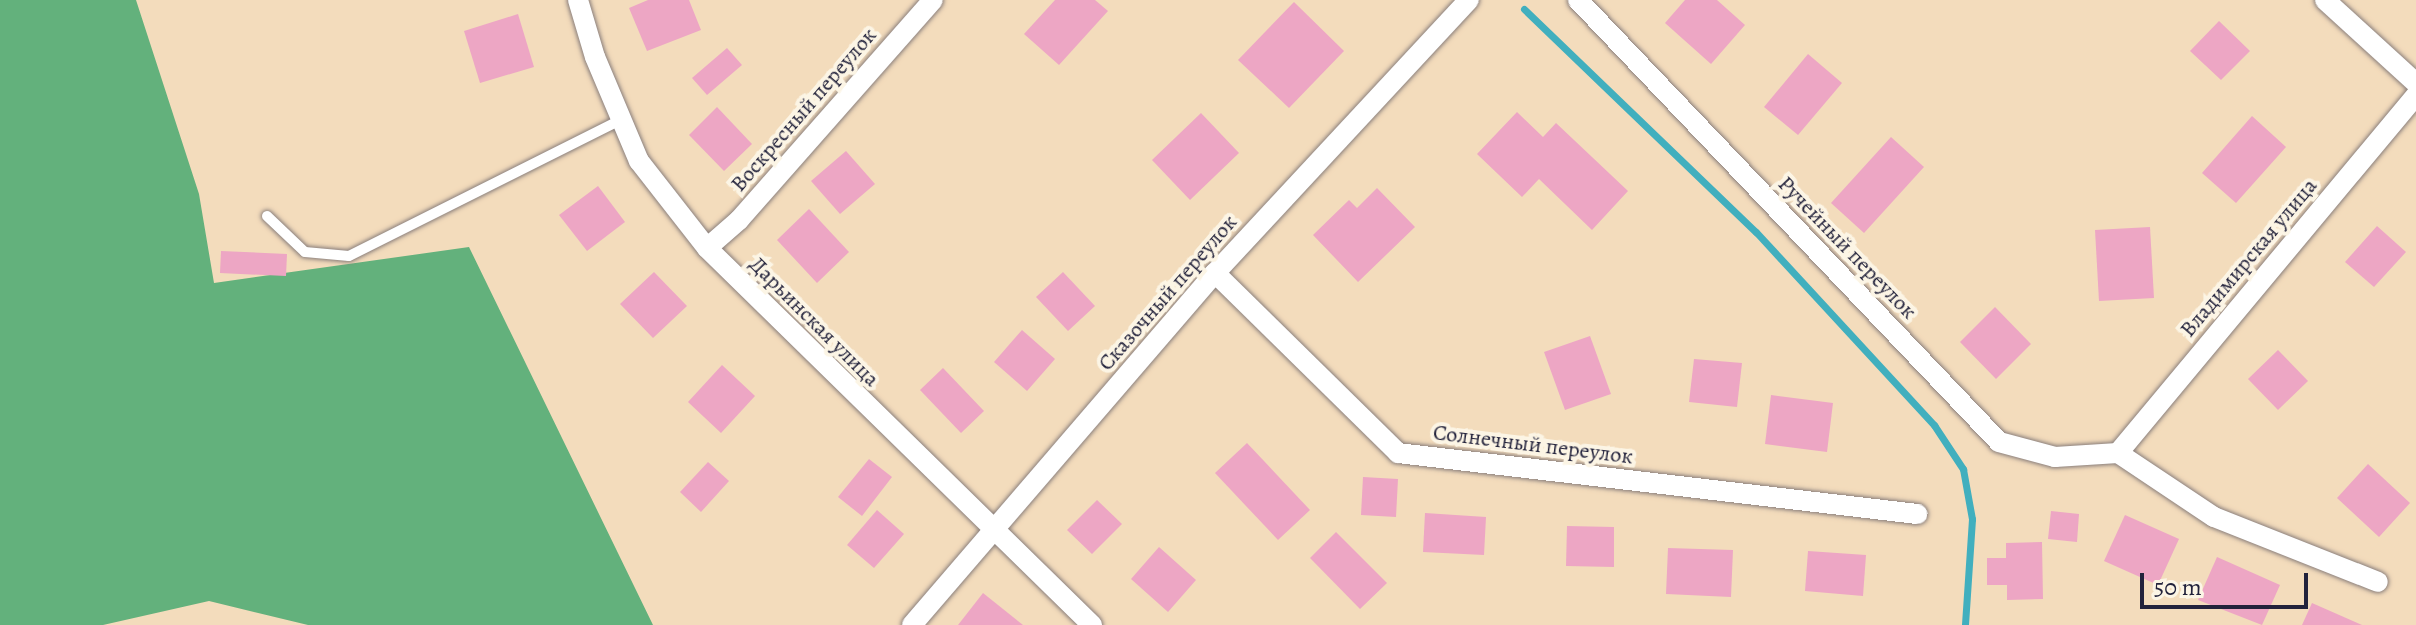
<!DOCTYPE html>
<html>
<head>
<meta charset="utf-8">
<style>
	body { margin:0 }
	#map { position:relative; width:2416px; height:625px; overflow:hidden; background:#f3dcbc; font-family:Alegreya,serif }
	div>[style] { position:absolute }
	.forest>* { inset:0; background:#63b17c }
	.stream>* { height:7px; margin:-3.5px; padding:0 3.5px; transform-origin:3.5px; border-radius:3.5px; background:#41afbe }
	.building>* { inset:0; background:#eda6c4 }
	.roads { filter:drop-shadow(0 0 2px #8a7f7c) drop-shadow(0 0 2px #8a7f7c) }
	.lane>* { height:10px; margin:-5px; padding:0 5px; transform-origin:5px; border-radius:5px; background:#fff }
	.street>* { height:20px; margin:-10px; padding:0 10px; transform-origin:10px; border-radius:10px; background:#fff }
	span { translate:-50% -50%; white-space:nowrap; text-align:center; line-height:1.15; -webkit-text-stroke:8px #fcf5e5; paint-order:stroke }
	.street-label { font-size:22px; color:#22223b }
	.scale { position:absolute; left:2140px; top:573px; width:168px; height:36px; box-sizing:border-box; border:4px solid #22223b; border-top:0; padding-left:10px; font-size:24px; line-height:28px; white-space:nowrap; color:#22223b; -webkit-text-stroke:6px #fcf5e5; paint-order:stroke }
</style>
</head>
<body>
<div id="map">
	<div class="forest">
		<i style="clip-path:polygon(0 0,136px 0,199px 194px,214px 283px,469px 247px,653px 625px,308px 625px,209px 601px,103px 625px,0 625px)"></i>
	</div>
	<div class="stream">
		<i style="left:1524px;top:9px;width:322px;rotate:43.9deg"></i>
		<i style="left:1756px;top:232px;width:263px;rotate:47.3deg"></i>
		<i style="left:1934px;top:425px;width:53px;rotate:56.6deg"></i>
		<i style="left:1963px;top:469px;width:51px;rotate:79.8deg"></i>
		<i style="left:1972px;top:519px;width:106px;rotate:93.8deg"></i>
	</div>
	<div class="building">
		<i style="clip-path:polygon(648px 0,689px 0,701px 30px,647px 51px,629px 8px)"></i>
		<i style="clip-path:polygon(1055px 0,1095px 0,1108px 11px,1059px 65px,1024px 34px)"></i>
		<i style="clip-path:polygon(1685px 0,1717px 0,1745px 25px,1711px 64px,1665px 23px)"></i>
		<i style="clip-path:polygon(1294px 2px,1344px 51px,1289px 108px,1238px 60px)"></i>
		<i style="clip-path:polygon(518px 14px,534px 67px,480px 83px,464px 31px)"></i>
		<i style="clip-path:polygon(2219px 21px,2250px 51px,2221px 80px,2190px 51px)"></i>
		<i style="clip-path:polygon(727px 48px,742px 65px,707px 95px,692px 78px)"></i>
		<i style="clip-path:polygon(1808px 54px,1842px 83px,1798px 135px,1764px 107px)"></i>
		<i style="clip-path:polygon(717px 107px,752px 144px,724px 171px,689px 135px)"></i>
		<i style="clip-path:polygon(1517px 112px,1543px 137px,1556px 123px,1628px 191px,1592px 230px,1539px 179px,1522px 197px,1477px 154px)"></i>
		<i style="clip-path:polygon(1201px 113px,1239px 153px,1190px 200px,1152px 160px)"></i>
		<i style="clip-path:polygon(2252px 116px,2286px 147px,2236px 203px,2202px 173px)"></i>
		<i style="clip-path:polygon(1891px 137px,1924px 167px,1864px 233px,1831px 203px)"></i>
		<i style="clip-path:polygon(846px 151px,875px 184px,840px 214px,811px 181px)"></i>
		<i style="clip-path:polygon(598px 186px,625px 222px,587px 251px,559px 215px)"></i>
		<i style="clip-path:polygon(1377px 188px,1415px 227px,1358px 282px,1313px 235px,1349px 200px,1357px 208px)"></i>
		<i style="clip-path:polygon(809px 209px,849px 252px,817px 283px,777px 240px)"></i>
		<i style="clip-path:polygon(2377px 226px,2406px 252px,2374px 287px,2345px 262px)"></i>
		<i style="clip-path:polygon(2150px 227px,2154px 298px,2099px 301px,2095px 230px)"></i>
		<i style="clip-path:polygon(221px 251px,287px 254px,286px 276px,220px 273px)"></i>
		<i style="clip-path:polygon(654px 272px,687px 306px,653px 338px,620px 304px)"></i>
		<i style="clip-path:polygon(1063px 272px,1095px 306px,1068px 331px,1036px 297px)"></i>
		<i style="clip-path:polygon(1995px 307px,2031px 344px,1996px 379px,1960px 342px)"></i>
		<i style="clip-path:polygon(1022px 330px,1055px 359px,1027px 391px,994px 362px)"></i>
		<i style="clip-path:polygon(1590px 336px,1611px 394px,1565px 410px,1544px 352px)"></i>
		<i style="clip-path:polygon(2278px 350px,2308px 381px,2278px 410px,2248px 379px)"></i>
		<i style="clip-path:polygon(1694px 359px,1742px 363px,1737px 407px,1689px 402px)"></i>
		<i style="clip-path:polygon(722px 365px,755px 396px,721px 433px,688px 402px)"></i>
		<i style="clip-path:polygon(943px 368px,984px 411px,961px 433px,920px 390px)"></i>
		<i style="clip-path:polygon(1771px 395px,1833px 403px,1827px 452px,1765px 444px)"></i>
		<i style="clip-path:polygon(1247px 443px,1310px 510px,1278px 540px,1215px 473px)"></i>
		<i style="clip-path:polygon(869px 459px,892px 477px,862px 516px,838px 497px)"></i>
		<i style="clip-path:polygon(708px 462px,729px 481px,701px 512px,680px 492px)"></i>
		<i style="clip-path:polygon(2368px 464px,2410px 503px,2379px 537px,2337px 498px)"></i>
		<i style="clip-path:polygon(1363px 477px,1398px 479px,1396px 517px,1361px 515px)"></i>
		<i style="clip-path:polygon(1097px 500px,1122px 524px,1092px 554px,1067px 530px)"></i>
		<i style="clip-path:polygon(877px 510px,904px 534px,874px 568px,847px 545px)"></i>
		<i style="clip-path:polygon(2051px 511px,2079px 514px,2077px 542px,2048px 539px)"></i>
		<i style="clip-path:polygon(1425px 513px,1486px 517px,1484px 555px,1423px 552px)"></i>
		<i style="clip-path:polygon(2125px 515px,2179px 539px,2158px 585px,2104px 561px)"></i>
		<i style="clip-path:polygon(1567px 526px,1614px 527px,1614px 567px,1566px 566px)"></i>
		<i style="clip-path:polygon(1336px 532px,1387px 583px,1360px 609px,1310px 558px)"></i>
		<i style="clip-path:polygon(2042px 542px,2043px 599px,2007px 600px,2007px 585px,1987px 585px,1987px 558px,2006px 558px,2006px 543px)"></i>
		<i style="clip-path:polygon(1159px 547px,1196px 580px,1168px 612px,1131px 579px)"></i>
		<i style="clip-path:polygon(1668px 548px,1733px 550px,1731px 597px,1666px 594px)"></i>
		<i style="clip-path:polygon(1808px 551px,1866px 555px,1863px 596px,1805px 591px)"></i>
		<i style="clip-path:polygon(2217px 557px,2280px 585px,2262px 625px,2198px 600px)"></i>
		<i style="clip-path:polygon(983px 593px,1023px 625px,958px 625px)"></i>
		<i style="clip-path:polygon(2312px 603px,2362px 625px,2302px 625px)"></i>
	</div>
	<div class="roads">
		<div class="lane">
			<i style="left:267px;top:216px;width:52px;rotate:43.5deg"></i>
			<i style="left:305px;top:252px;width:44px;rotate:5.2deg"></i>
			<i style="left:349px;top:256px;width:303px;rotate:-26.6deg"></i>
		</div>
		<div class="street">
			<i style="left:578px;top:0;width:59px;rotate:73.4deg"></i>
			<i style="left:595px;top:57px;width:113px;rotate:67.1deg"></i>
			<i style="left:639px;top:161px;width:110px;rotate:52deg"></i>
			<i style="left:707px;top:248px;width:539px;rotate:44.4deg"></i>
			<i style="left:1578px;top:0;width:610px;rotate:46.39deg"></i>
			<i style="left:1999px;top:442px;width:58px;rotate:15deg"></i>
			<i style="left:2055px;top:457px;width:63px;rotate:-3.6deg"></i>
			<i style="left:2325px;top:0;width:123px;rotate:42.4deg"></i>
			<i style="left:707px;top:248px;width:43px;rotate:-41.2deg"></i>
			<i style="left:739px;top:220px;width:293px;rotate:-48.6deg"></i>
			<i style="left:1215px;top:273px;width:257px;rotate:44.5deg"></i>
			<i style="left:1398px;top:453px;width:523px;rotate:6.7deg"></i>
			<i style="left:2118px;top:453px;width:466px;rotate:-50.2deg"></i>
			<i style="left:2118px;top:453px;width:115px;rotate:33.7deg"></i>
			<i style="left:2214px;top:517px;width:176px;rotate:21.6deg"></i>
			<i style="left:912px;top:625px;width:464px;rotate:-49.3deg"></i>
			<i style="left:1215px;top:273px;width:373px;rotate:-47.1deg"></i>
		</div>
	</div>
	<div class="street-label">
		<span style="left:804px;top:110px;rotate:-49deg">Воскресный переулок</span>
		<span style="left:1847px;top:248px;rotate:46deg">Ручейный переулок</span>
		<span style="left:2249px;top:258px;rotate:-50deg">Владимирская улица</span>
		<span style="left:1168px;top:293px;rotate:-49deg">Сказочный переулок</span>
		<span style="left:814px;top:322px;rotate:45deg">Дарьинская улица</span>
		<span style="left:1533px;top:445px;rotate:7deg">Солнечный переулок</span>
	</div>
	<div class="scale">50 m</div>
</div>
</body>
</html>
